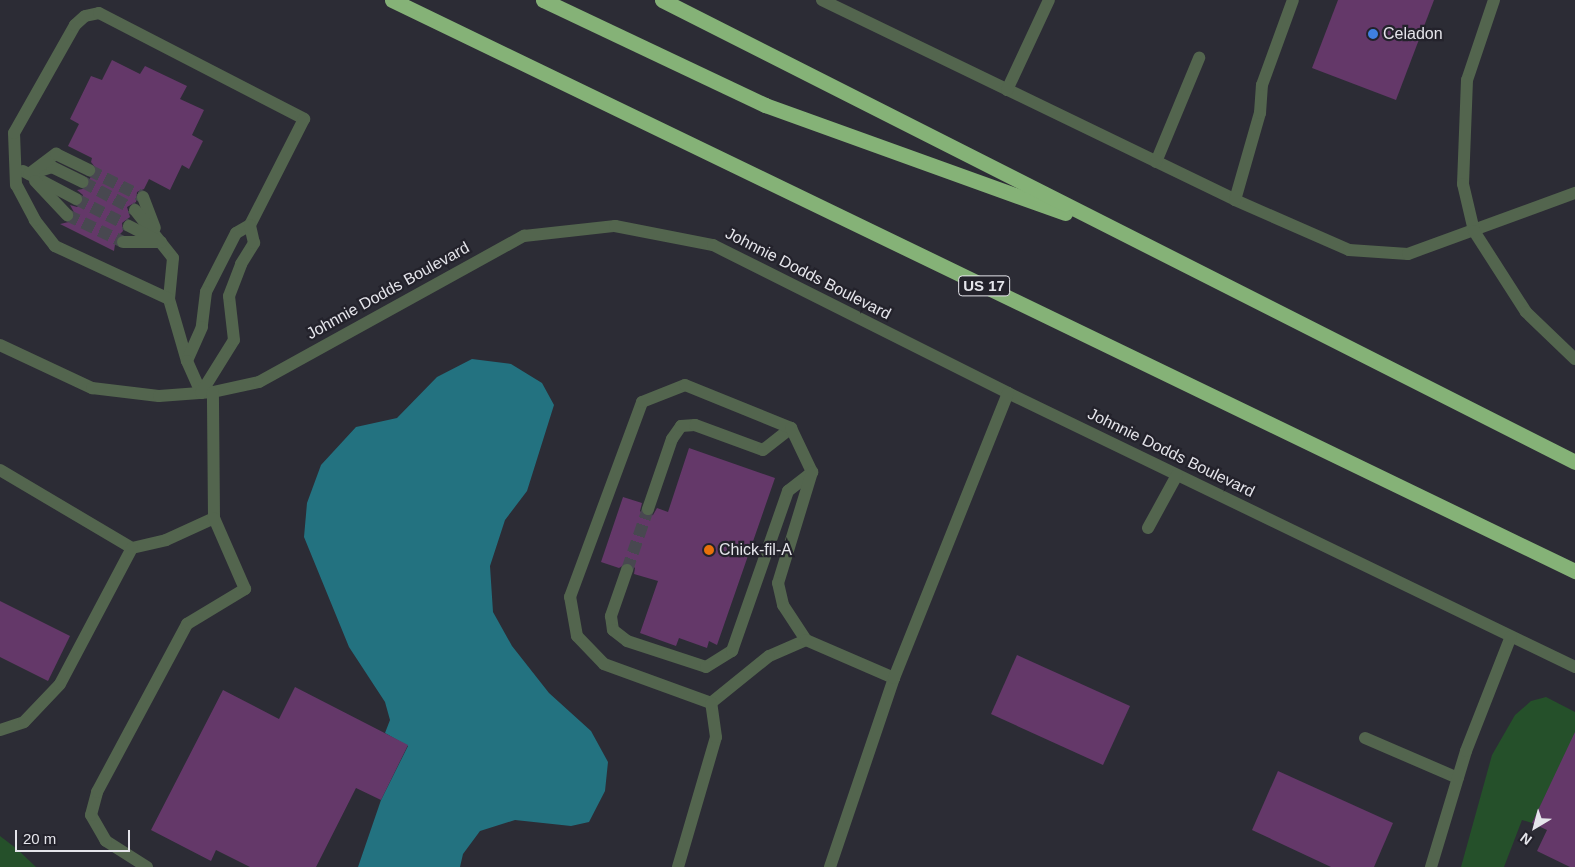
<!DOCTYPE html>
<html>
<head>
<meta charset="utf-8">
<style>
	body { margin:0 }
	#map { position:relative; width:1575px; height:867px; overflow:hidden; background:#2c2c35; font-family:Helvetica,sans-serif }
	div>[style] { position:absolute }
	.green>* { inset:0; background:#25502a }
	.water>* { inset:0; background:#237280 }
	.building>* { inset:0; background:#643869 }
	.minor-tunnel>* { height:12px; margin-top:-6px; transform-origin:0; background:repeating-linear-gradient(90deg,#484850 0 12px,transparent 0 18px) }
	.minor>* { height:12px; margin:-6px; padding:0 6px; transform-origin:6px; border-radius:6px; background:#53654e }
	.highway>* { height:15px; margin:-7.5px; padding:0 7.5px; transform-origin:7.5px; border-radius:7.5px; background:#85b277 }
	.dots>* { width:14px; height:14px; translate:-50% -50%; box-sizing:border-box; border:2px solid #23222b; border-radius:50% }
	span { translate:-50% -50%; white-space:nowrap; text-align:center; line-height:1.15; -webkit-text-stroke:4.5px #23222b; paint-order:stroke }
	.shield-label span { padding:1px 4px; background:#23222b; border:1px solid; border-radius:4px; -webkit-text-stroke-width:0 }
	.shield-label { font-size:15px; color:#e5e5eb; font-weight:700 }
	.poi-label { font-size:16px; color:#e5e5eb }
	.left { translate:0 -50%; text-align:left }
	.street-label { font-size:16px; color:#e5e5eb }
	.north { position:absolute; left:1510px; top:802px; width:50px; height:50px; -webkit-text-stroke:4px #23222b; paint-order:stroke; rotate:217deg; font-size:14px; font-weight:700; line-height:20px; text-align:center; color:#e5e5eb }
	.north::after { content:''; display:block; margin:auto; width:18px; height:22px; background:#e5e5eb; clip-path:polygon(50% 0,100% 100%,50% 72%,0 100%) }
	.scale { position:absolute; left:15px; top:830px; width:115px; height:22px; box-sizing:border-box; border:2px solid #e5e5eb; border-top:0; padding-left:6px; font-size:15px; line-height:18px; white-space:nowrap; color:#e5e5eb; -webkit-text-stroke:4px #23222b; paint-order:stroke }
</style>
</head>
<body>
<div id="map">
	<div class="green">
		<i style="clip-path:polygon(1546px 697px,1575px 712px,1575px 772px,1556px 774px,1532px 823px,1522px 820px,1504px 867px,1461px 867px,1492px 755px,1515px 715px,1531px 701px)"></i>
		<i style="clip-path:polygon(0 836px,17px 849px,36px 867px,0 867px)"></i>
	</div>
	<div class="water">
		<i style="clip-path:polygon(472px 359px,511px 364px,542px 383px,554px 405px,527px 491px,505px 520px,490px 566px,493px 612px,512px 646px,549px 693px,591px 731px,608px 762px,605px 791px,589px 822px,571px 826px,515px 820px,480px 831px,463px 854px,460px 867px,358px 867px,381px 800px,408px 746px,385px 733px,390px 720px,385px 702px,349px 647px,304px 537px,307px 503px,321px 465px,356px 427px,397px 418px,437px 377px)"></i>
	</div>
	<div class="building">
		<i style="clip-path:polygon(1338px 0,1434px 0,1396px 100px,1312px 68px)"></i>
		<i style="clip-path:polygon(112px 60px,140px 74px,145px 66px,187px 86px,180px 99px,204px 110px,192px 135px,203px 141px,189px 169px,182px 165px,170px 190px,149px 179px,144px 189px,137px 192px,136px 202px,127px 207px,130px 217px,122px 223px,123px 231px,116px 238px,114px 251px,60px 224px,73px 221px,75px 214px,70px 205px,77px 207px,83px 203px,83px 195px,77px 190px,88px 188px,90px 178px,97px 170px,91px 162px,92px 158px,68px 146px,79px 124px,70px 119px,91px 76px,102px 80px)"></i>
		<i style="clip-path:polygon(689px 448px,775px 478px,717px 645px,709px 641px,707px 648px,679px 638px,676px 646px,640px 633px,658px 581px,634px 574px,635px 568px,629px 562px,619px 568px,601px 562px,623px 497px,642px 503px,640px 511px,646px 517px,653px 515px,657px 508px,668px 512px)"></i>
		<i style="clip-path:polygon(0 601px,70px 636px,48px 681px,0 657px)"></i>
		<i style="clip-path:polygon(1017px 655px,1130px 706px,1103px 765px,991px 714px)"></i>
		<i style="clip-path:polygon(295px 687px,408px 745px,381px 800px,356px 788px,316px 867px,250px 867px,216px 850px,211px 861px,151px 830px,223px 690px,279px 719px)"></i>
		<i style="clip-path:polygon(1575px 732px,1575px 867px,1570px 867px,1537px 851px,1547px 830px,1532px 823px)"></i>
		<i style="clip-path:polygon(1278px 771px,1393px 823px,1374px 867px,1331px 867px,1252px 830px)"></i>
	</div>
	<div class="minor-tunnel">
		<i style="left:89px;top:170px;width:60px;rotate:26.6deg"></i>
		<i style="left:83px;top:182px;width:59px;rotate:28.3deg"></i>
		<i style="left:76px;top:199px;width:59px;rotate:27deg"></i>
		<i style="left:67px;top:215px;width:62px;rotate:25.7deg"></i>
		<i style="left:627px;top:570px;width:65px;rotate:-71deg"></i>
	</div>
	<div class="minor">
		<i style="left:822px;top:0;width:459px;rotate:25.8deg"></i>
		<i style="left:1235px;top:200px;width:124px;rotate:23.7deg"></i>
		<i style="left:1349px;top:250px;width:59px;rotate:3.9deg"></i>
		<i style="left:1408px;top:254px;width:178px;rotate:-20.1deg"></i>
		<i style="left:1494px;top:0;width:84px;rotate:108.6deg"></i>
		<i style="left:1467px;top:80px;width:104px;rotate:92.2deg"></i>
		<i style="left:1463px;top:184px;width:48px;rotate:76.8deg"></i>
		<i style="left:1474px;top:231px;width:96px;rotate:57.3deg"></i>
		<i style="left:1526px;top:312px;width:68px;rotate:43.8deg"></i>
		<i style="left:1007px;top:90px;width:99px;rotate:-65deg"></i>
		<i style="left:1156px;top:162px;width:113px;rotate:-67.5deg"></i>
		<i style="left:23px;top:171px;width:60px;rotate:27.8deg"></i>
		<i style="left:36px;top:172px;width:17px;rotate:-17deg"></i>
		<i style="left:52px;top:167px;width:34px;rotate:26deg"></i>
		<i style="left:29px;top:174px;width:34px;rotate:-37deg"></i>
		<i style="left:56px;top:154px;width:37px;rotate:26deg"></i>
		<i style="left:35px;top:181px;width:47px;rotate:46.7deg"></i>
		<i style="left:143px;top:197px;width:33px;rotate:69deg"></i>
		<i style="left:1235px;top:200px;width:91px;rotate:-74deg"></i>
		<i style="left:1260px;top:113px;width:28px;rotate:-86deg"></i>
		<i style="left:1262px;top:85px;width:90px;rotate:-70deg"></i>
		<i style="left:135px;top:210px;width:61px;rotate:51.6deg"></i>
		<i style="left:173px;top:258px;width:41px;rotate:95.6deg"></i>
		<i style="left:129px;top:226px;width:30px;rotate:27deg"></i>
		<i style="left:123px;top:242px;width:38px"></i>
		<i style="left:0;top:345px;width:102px;rotate:25.1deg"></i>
		<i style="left:92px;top:388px;width:67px;rotate:6.8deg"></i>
		<i style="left:159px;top:396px;width:54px;rotate:-4.2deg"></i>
		<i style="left:213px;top:392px;width:47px;rotate:-12.3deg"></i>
		<i style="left:259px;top:382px;width:303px;rotate:-28.9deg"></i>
		<i style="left:524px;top:236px;width:92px;rotate:-6.3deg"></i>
		<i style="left:615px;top:226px;width:100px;rotate:11deg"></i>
		<i style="left:713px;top:245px;width:330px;rotate:26.6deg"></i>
		<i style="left:1008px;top:393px;width:630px;rotate:25.79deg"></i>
		<i style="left:187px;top:361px;width:65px;rotate:-106.2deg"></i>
		<i style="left:169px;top:299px;width:126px;rotate:-155.1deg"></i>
		<i style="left:55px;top:246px;width:33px;rotate:-128deg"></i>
		<i style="left:35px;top:220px;width:40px;rotate:-118deg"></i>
		<i style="left:16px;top:185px;width:52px;rotate:-92.2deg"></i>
		<i style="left:14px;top:133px;width:124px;rotate:-60.5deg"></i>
		<i style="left:75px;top:25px;width:13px;rotate:-42deg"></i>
		<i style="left:85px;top:16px;width:14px;rotate:-12deg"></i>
		<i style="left:99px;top:13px;width:231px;rotate:27.3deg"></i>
		<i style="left:304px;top:119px;width:119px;rotate:117deg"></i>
		<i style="left:250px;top:225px;width:16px;rotate:150deg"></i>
		<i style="left:236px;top:233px;width:66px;rotate:117deg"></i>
		<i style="left:206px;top:292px;width:35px;rotate:97deg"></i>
		<i style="left:202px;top:327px;width:37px;rotate:114deg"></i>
		<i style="left:187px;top:361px;width:35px;rotate:66deg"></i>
		<i style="left:201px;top:393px;width:62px;rotate:-58.1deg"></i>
		<i style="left:234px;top:340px;width:44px;rotate:-96.5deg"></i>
		<i style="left:229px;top:296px;width:34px;rotate:-69deg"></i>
		<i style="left:241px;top:264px;width:25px;rotate:-58deg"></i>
		<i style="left:254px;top:243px;width:18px;rotate:-103deg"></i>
		<i style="left:0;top:470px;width:153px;rotate:30.6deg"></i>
		<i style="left:132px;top:548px;width:35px;rotate:-13deg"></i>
		<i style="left:166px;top:540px;width:53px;rotate:-24.6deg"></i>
		<i style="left:214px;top:518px;width:126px;rotate:-90.5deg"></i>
		<i style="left:648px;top:509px;width:74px;rotate:-71.1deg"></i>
		<i style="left:672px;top:439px;width:16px;rotate:-55deg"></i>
		<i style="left:681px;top:426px;width:14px;rotate:-4deg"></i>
		<i style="left:695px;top:425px;width:72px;rotate:20.2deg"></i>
		<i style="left:763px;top:450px;width:36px;rotate:-38deg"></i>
		<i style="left:1148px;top:528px;width:60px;rotate:-61.3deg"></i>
		<i style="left:627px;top:570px;width:49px;rotate:109.2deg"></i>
		<i style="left:611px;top:616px;width:14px;rotate:82deg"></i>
		<i style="left:613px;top:630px;width:18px;rotate:38deg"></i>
		<i style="left:627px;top:641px;width:83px;rotate:18.2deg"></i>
		<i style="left:706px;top:667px;width:31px;rotate:-32deg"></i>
		<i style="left:732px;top:651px;width:170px;rotate:-70.7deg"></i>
		<i style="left:788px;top:491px;width:31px;rotate:-38deg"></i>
		<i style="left:806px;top:640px;width:40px;rotate:156.6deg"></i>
		<i style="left:769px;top:656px;width:75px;rotate:141deg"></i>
		<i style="left:711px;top:703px;width:114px;rotate:-160deg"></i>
		<i style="left:604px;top:664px;width:39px;rotate:-134deg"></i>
		<i style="left:577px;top:636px;width:40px;rotate:-100deg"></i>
		<i style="left:570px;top:597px;width:208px;rotate:-69.7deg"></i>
		<i style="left:642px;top:402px;width:46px;rotate:-21.6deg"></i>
		<i style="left:685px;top:385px;width:114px;rotate:22.1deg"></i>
		<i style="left:791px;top:428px;width:49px;rotate:64.5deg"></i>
		<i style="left:812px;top:472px;width:116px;rotate:107deg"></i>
		<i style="left:778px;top:583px;width:23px;rotate:77deg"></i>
		<i style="left:783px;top:605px;width:42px;rotate:56.7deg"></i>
		<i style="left:806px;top:640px;width:96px;rotate:23.4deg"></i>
		<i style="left:0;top:730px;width:25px;rotate:-18deg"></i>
		<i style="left:24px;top:722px;width:52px;rotate:-46.5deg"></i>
		<i style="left:60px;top:684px;width:154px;rotate:-62.1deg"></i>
		<i style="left:1365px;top:738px;width:101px;rotate:23.3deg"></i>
		<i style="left:147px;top:867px;width:49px;rotate:-147.6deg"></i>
		<i style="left:106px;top:841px;width:30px;rotate:-120deg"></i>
		<i style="left:91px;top:815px;width:24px;rotate:-75deg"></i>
		<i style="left:97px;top:792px;width:191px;rotate:-61.8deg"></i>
		<i style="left:187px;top:624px;width:68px;rotate:-31.1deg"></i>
		<i style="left:245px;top:589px;width:77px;rotate:-113.6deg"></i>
		<i style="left:678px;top:867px;width:135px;rotate:-73.7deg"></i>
		<i style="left:716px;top:737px;width:34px;rotate:-98deg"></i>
		<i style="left:830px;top:867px;width:200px;rotate:-71.3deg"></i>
		<i style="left:894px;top:678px;width:307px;rotate:-68.2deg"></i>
		<i style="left:1431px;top:867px;width:121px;rotate:-73.2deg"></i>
		<i style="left:1466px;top:751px;width:123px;rotate:-68.6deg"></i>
	</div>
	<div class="highway">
		<i style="left:392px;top:0;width:1314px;rotate:25.77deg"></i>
		<i style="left:543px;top:0;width:246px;rotate:25.3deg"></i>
		<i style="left:765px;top:105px;width:319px;rotate:19.8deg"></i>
		<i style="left:662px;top:0;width:1023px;rotate:26.84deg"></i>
	</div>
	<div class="dots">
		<i style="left:1373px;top:34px;background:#3f7fe0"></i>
		<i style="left:709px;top:550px;background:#e8710a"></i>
	</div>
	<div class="shield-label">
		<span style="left:984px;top:286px">US 17</span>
	</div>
	<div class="poi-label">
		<span class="left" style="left:1383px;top:34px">Celadon</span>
		<span class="left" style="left:719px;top:550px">Chick-fil-A</span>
	</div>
	<div class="street-label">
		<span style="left:808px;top:274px;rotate:27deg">Johnnie Dodds Boulevard</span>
		<span style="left:388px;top:291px;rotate:-29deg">Johnnie Dodds Boulevard</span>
		<span style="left:1171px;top:453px;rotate:26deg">Johnnie Dodds Boulevard</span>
	</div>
	<div class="north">N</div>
	<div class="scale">20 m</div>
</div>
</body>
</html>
